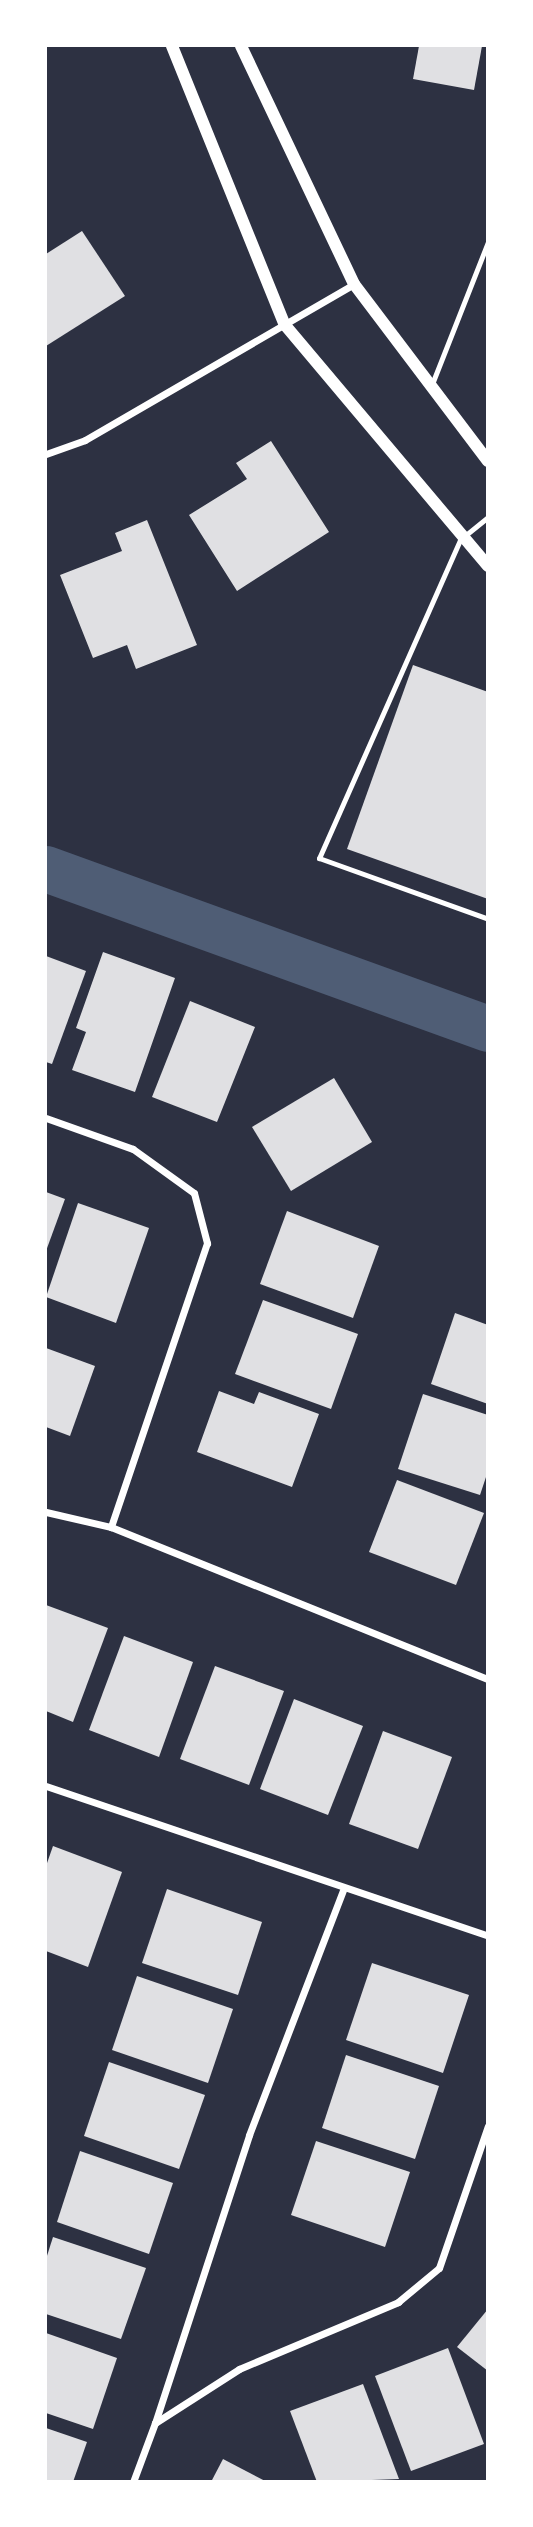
<!DOCTYPE html>
<html>
<head>
<meta charset="utf-8">
<style>
	body { margin:0 }
	#map { position:relative; width:533px; height:2527px; overflow:hidden; background:#2d3142; font-family:"Nunito Sans",sans-serif }
	div>[style] { position:absolute }
	.canal>* { height:46px; margin:-23px; padding:0 23px; transform-origin:23px; border-radius:23px; background:#4f5d75 }
	.building>* { inset:0; background:#e0e0e3 }
	.service>* { height:5px; margin:-2.5px; padding:0 2.5px; transform-origin:2.5px; border-radius:2.5px; background:#fff }
	.minor>* { height:7px; margin:-3.5px; padding:0 3.5px; transform-origin:3.5px; border-radius:3.5px; background:#fff }
	.tertiary>* { height:12px; margin:-6px; padding:0 6px; transform-origin:6px; border-radius:6px; background:#fff }
	span { translate:-50% -50%; white-space:nowrap; text-align:center; line-height:1.15; -webkit-text-stroke:7px #fff; paint-order:stroke }
	.frame { position:absolute; inset:0; border:47px solid #fff; pointer-events:none }
</style>
</head>
<body>
<div id="map">
	<div class="canal">
		<i style="left:46px;top:869px;width:470px;rotate:19.9deg"></i>
	</div>
	<div class="building">
		<i style="clip-path:polygon(419px 46px,482px 46px,474px 90px,413px 79px)"></i>
		<i style="clip-path:polygon(82px 231px,125px 296px,46px 346px,46px 254px)"></i>
		<i style="clip-path:polygon(271px 441px,329px 532px,237px 591px,189px 515px,247px 479px,236px 463px)"></i>
		<i style="clip-path:polygon(147px 520px,197px 645px,136px 669px,127px 645px,93px 658px,60px 575px,122px 551px,115px 533px)"></i>
		<i style="clip-path:polygon(413px 665px,488px 692px,488px 899px,347px 849px)"></i>
		<i style="clip-path:polygon(103px 952px,175px 978px,135px 1092px,72px 1070px,86px 1032px,76px 1028px)"></i>
		<i style="clip-path:polygon(46px 956px,86px 971px,52px 1064px,46px 1062px)"></i>
		<i style="clip-path:polygon(190px 1001px,255px 1027px,217px 1122px,152px 1097px)"></i>
		<i style="clip-path:polygon(334px 1078px,372px 1142px,291px 1191px,252px 1127px)"></i>
		<i style="clip-path:polygon(46px 1192px,65px 1199px,46px 1251px)"></i>
		<i style="clip-path:polygon(78px 1203px,149px 1228px,116px 1323px,46px 1297px)"></i>
		<i style="clip-path:polygon(287px 1211px,379px 1246px,353px 1318px,260px 1284px)"></i>
		<i style="clip-path:polygon(263px 1300px,358px 1334px,331px 1409px,235px 1374px)"></i>
		<i style="clip-path:polygon(455px 1313px,488px 1325px,488px 1404px,431px 1384px)"></i>
		<i style="clip-path:polygon(46px 1348px,95px 1366px,70px 1436px,46px 1427px)"></i>
		<i style="clip-path:polygon(219px 1391px,254px 1404px,259px 1392px,319px 1414px,292px 1487px,197px 1452px)"></i>
		<i style="clip-path:polygon(423px 1394px,488px 1415px,488px 1471px,480px 1495px,398px 1469px)"></i>
		<i style="clip-path:polygon(397px 1480px,484px 1513px,456px 1585px,369px 1552px)"></i>
		<i style="clip-path:polygon(46px 1605px,108px 1628px,73px 1722px,46px 1711px)"></i>
		<i style="clip-path:polygon(124px 1636px,193px 1662px,159px 1757px,89px 1730px)"></i>
		<i style="clip-path:polygon(215px 1666px,284px 1691px,249px 1785px,180px 1759px)"></i>
		<i style="clip-path:polygon(294px 1699px,363px 1726px,328px 1815px,260px 1789px)"></i>
		<i style="clip-path:polygon(383px 1731px,452px 1757px,418px 1849px,349px 1824px)"></i>
		<i style="clip-path:polygon(53px 1846px,122px 1872px,88px 1967px,46px 1951px,46px 1866px)"></i>
		<i style="clip-path:polygon(167px 1889px,262px 1922px,238px 1995px,142px 1963px)"></i>
		<i style="clip-path:polygon(372px 1963px,469px 1995px,443px 2073px,346px 2040px)"></i>
		<i style="clip-path:polygon(137px 1976px,233px 2009px,208px 2083px,112px 2050px)"></i>
		<i style="clip-path:polygon(346px 2055px,439px 2086px,415px 2159px,322px 2128px)"></i>
		<i style="clip-path:polygon(109px 2062px,205px 2095px,179px 2169px,84px 2136px)"></i>
		<i style="clip-path:polygon(316px 2141px,410px 2172px,385px 2247px,291px 2215px)"></i>
		<i style="clip-path:polygon(80px 2151px,173px 2183px,149px 2254px,57px 2222px)"></i>
		<i style="clip-path:polygon(53px 2237px,146px 2268px,121px 2339px,46px 2314px,46px 2259px)"></i>
		<i style="clip-path:polygon(488px 2309px,488px 2371px,457px 2347px)"></i>
		<i style="clip-path:polygon(46px 2333px,117px 2358px,93px 2429px,46px 2413px)"></i>
		<i style="clip-path:polygon(448px 2348px,484px 2444px,411px 2471px,375px 2376px)"></i>
		<i style="clip-path:polygon(363px 2384px,399px 2479px,317px 2482px,290px 2411px)"></i>
		<i style="clip-path:polygon(46px 2428px,87px 2442px,73px 2482px,46px 2482px)"></i>
		<i style="clip-path:polygon(223px 2459px,267px 2482px,211px 2482px)"></i>
	</div>
	<div class="service">
		<i style="left:432px;top:384px;width:153px;rotate:-68.5deg"></i>
		<i style="left:488px;top:517px;width:36px;rotate:141deg"></i>
		<i style="left:460px;top:540px;width:348px;rotate:113.9deg"></i>
		<i style="left:319px;top:858px;width:180px;rotate:19.8deg"></i>
	</div>
	<div class="minor">
		<i style="left:46px;top:454px;width:41px;rotate:-19.7deg"></i>
		<i style="left:85px;top:440px;width:311px;rotate:-30.1deg"></i>
		<i style="left:46px;top:1118px;width:92px;rotate:19.6deg"></i>
		<i style="left:133px;top:1149px;width:75px;rotate:35.8deg"></i>
		<i style="left:194px;top:1193px;width:52px;rotate:75.4deg"></i>
		<i style="left:207px;top:1243px;width:300px;rotate:108.7deg"></i>
		<i style="left:46px;top:1512px;width:67px;rotate:13deg"></i>
		<i style="left:111px;top:1527px;width:406px;rotate:22deg"></i>
		<i style="left:46px;top:1786px;width:467px;rotate:18.7deg"></i>
		<i style="left:155px;top:2423px;width:303px;rotate:-71.9deg"></i>
		<i style="left:249px;top:2135px;width:262px;rotate:-69deg"></i>
		<i style="left:133px;top:2482px;width:63px;rotate:-69.6deg"></i>
		<i style="left:155px;top:2423px;width:100px;rotate:-32.7deg"></i>
		<i style="left:239px;top:2369px;width:173px;rotate:-22.8deg"></i>
		<i style="left:398px;top:2302px;width:53px;rotate:-39.7deg"></i>
		<i style="left:439px;top:2268px;width:150px;rotate:-71deg"></i>
	</div>
	<div class="tertiary">
		<i style="left:172px;top:46px;width:301px;rotate:68deg"></i>
		<i style="left:285px;top:325px;width:315px;rotate:49.9deg"></i>
		<i style="left:241px;top:46px;width:263px;rotate:64.6deg"></i>
		<i style="left:354px;top:284px;width:222px;rotate:52.9deg"></i>
	</div>
	<div class="frame"></div>
</div>
</body>
</html>
